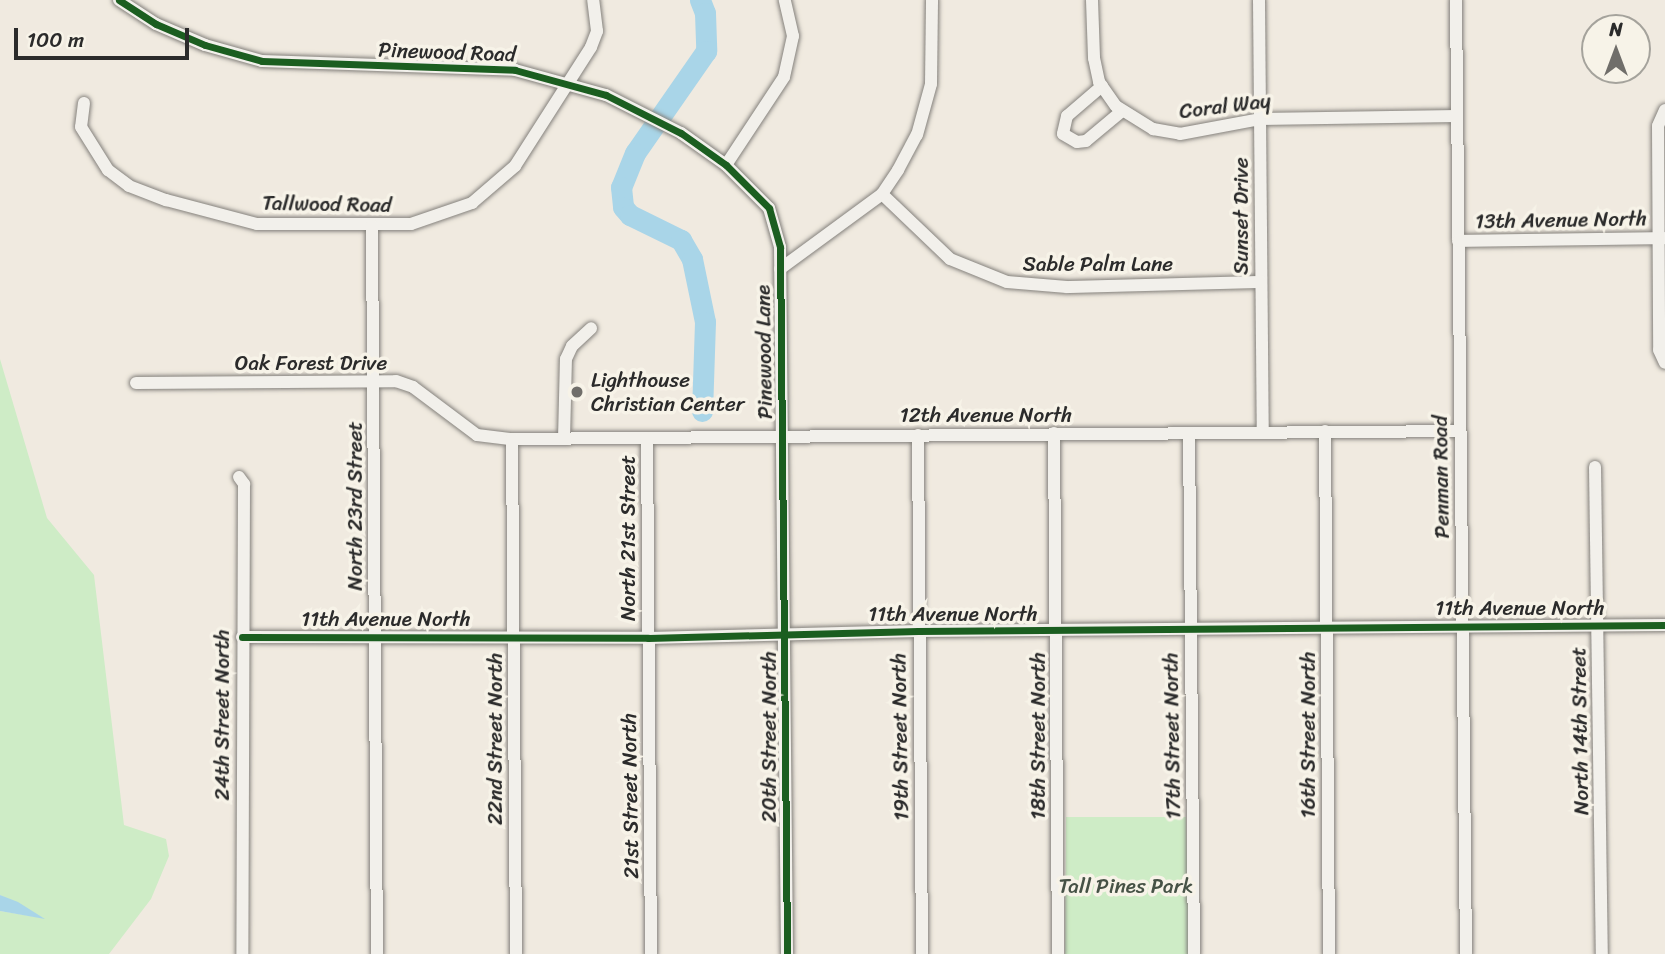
<!DOCTYPE html>
<html>
<head>
<meta charset="utf-8">
<style>
	body { margin:0 }
	#map { position:relative; width:1665px; height:954px; overflow:hidden; background:#f0eae0; font-family:Sriracha,sans-serif }
	div>[style] { position:absolute }
	.green>* { inset:0; background:#ceecc6 }
	.water>* { inset:0; background:#a9d5e8 }
	.river>* { height:21px; margin:-10.5px; padding:0 10.5px; transform-origin:10.5px; border-radius:10.5px; background:#a9d5e8 }
	.roads { filter:drop-shadow(0 0 2px #84817c) drop-shadow(0 0 2px #84817c) }
	.minor>* { height:12px; margin:-6px; padding:0 6px; transform-origin:6px; border-radius:6px; background:#f2f0eb }
	.cycleway>* { height:7px; margin:-3.5px; padding:0 3.5px; transform-origin:3.5px; border-radius:3.5px; background:#1b5e20 }
	.dots>* { width:19px; height:19px; translate:-50% -50%; box-sizing:border-box; border:4px solid #f7f3e8; border-radius:50% }
	span { translate:-50% -50%; white-space:nowrap; text-align:center; line-height:1.15; -webkit-text-stroke:7px #f7f3e8; paint-order:stroke }
	.street-label { font-size:21px; color:#2b2b2b }
	.poi-label { font-size:21px; color:#2b2b2b }
	.left { translate:0 -50%; text-align:left }
	.park-label { font-size:21px; color:#465246 }
	.north { position:absolute; left:1581px; top:14px; width:70px; height:70px; box-sizing:border-box; background:#f7f3e8; border:2px solid #a5a39c; border-radius:50%; rotate:0deg; font-size:19px; font-weight:700; line-height:28px; text-align:center; color:#2b2b2b }
	.north::after { content:''; display:block; margin:auto; width:24px; height:32px; background:#706e6a; clip-path:polygon(50% 0,100% 100%,50% 72%,0 100%) }
	.scale { position:absolute; left:14px; top:28px; width:175px; height:32px; box-sizing:border-box; border:4px solid #2b2b2b; border-top:0; padding-left:9px; font-size:21px; line-height:24px; white-space:nowrap; color:#2b2b2b; -webkit-text-stroke:5px #f7f3e8; paint-order:stroke }
</style>
</head>
<body>
<div id="map">
	<div class="green">
		<i style="clip-path:polygon(0 359px,47px 518px,94px 575px,124px 825px,166px 839px,169px 856px,151px 899px,109px 954px,0 954px,0 911px,43px 918px,0 895px)"></i>
		<i style="clip-path:polygon(1066px 817px,1186px 817px,1189px 954px,1065px 954px)"></i>
	</div>
	<div class="water">
		<i style="clip-path:polygon(0 895px,18px 902px,45px 919px,0 911px)"></i>
	</div>
	<div class="river">
		<i style="left:700px;top:0;width:14px;rotate:69deg"></i>
		<i style="left:705px;top:13px;width:38px;rotate:88deg"></i>
		<i style="left:706px;top:51px;width:124px;rotate:124.8deg"></i>
		<i style="left:635px;top:153px;width:37px;rotate:112deg"></i>
		<i style="left:621px;top:187px;width:20px;rotate:84deg"></i>
		<i style="left:623px;top:207px;width:11px;rotate:49deg"></i>
		<i style="left:630px;top:215px;width:57px;rotate:26.1deg"></i>
		<i style="left:681px;top:240px;width:22px;rotate:60deg"></i>
		<i style="left:692px;top:259px;width:64px;rotate:78.3deg"></i>
		<i style="left:705px;top:322px;width:89px;rotate:91.9deg"></i>
	</div>
	<div class="roads">
		<div class="minor">
			<i style="left:119px;top:0;width:44px;rotate:33deg"></i>
			<i style="left:156px;top:24px;width:53px;rotate:23.2deg"></i>
			<i style="left:205px;top:45px;width:59px;rotate:15.7deg"></i>
			<i style="left:262px;top:61px;width:253px;rotate:2deg"></i>
			<i style="left:515px;top:70px;width:94px;rotate:15.4deg"></i>
			<i style="left:606px;top:95px;width:84px;rotate:26.9deg"></i>
			<i style="left:681px;top:133px;width:55px;rotate:35.4deg"></i>
			<i style="left:726px;top:165px;width:61px;rotate:45deg"></i>
			<i style="left:769px;top:208px;width:41px;rotate:74.2deg"></i>
			<i style="left:780px;top:247px;width:707px;rotate:89.43deg"></i>
			<i style="left:1092px;top:0;width:58px;rotate:88deg"></i>
			<i style="left:1094px;top:58px;width:25px;rotate:78deg"></i>
			<i style="left:1099px;top:82px;width:29px;rotate:55deg"></i>
			<i style="left:1116px;top:106px;width:44px;rotate:31.9deg"></i>
			<i style="left:1153px;top:129px;width:27px;rotate:10deg"></i>
			<i style="left:1180px;top:134px;width:81px;rotate:-10.6deg"></i>
			<i style="left:1260px;top:119px;width:197px;rotate:-0.9deg"></i>
			<i style="left:1259px;top:0;width:431px;rotate:89.5deg"></i>
			<i style="left:1456px;top:0;width:954px;rotate:89.4deg"></i>
			<i style="left:1102px;top:86px;width:46px;rotate:139.4deg"></i>
			<i style="left:1067px;top:116px;width:18px;rotate:103deg"></i>
			<i style="left:1063px;top:134px;width:16px;rotate:30deg"></i>
			<i style="left:1077px;top:142px;width:9px;rotate:-6deg"></i>
			<i style="left:1086px;top:141px;width:47px;rotate:-39.8deg"></i>
			<i style="left:84px;top:103px;width:24px;rotate:97deg"></i>
			<i style="left:81px;top:127px;width:51px;rotate:57.9deg"></i>
			<i style="left:108px;top:170px;width:26px;rotate:37deg"></i>
			<i style="left:129px;top:186px;width:40px;rotate:21deg"></i>
			<i style="left:166px;top:200px;width:94px;rotate:14.8deg"></i>
			<i style="left:257px;top:224px;width:154px"></i>
			<i style="left:411px;top:224px;width:65px;rotate:-19deg"></i>
			<i style="left:472px;top:203px;width:57px;rotate:-40.7deg"></i>
			<i style="left:515px;top:166px;width:141px;rotate:-57.4deg"></i>
			<i style="left:591px;top:47px;width:17px;rotate:-69deg"></i>
			<i style="left:597px;top:31px;width:31px;rotate:-97deg"></i>
			<i style="left:1665px;top:110px;width:17px;rotate:114deg"></i>
			<i style="left:1658px;top:126px;width:224px;rotate:89.7deg"></i>
			<i style="left:1659px;top:350px;width:14px;rotate:65deg"></i>
			<i style="left:726px;top:165px;width:105px;rotate:-56.6deg"></i>
			<i style="left:784px;top:77px;width:42px;rotate:-77.6deg"></i>
			<i style="left:793px;top:36px;width:37px;rotate:-103deg"></i>
			<i style="left:882px;top:194px;width:94px;rotate:43.7deg"></i>
			<i style="left:950px;top:259px;width:61px;rotate:22deg"></i>
			<i style="left:1007px;top:282px;width:60px;rotate:4.8deg"></i>
			<i style="left:1067px;top:287px;width:194px;rotate:-1.5deg"></i>
			<i style="left:372px;top:226px;width:728px;rotate:89.61deg"></i>
			<i style="left:1458px;top:241px;width:207px;rotate:-0.8deg"></i>
			<i style="left:780px;top:269px;width:127px;rotate:-36.3deg"></i>
			<i style="left:882px;top:194px;width:29px;rotate:-56deg"></i>
			<i style="left:898px;top:170px;width:40px;rotate:-62deg"></i>
			<i style="left:917px;top:135px;width:53px;rotate:-74.6deg"></i>
			<i style="left:931px;top:84px;width:84px;rotate:-89.3deg"></i>
			<i style="left:136px;top:383px;width:260px;rotate:-0.4deg"></i>
			<i style="left:396px;top:381px;width:18px;rotate:19deg"></i>
			<i style="left:413px;top:387px;width:80px;rotate:36.9deg"></i>
			<i style="left:477px;top:435px;width:35px;rotate:7deg"></i>
			<i style="left:512px;top:439px;width:948px;rotate:-0.48deg"></i>
			<i style="left:1325px;top:431px;width:523px;rotate:89.56deg"></i>
			<i style="left:1054px;top:433px;width:521px;rotate:89.56deg"></i>
			<i style="left:1189px;top:433px;width:521px;rotate:89.45deg"></i>
			<i style="left:918px;top:435px;width:519px;rotate:89.56deg"></i>
			<i style="left:647px;top:438px;width:516px;rotate:89.56deg"></i>
			<i style="left:512px;top:439px;width:515px;rotate:89.55deg"></i>
			<i style="left:564px;top:439px;width:80px;rotate:-88.6deg"></i>
			<i style="left:566px;top:359px;width:14px;rotate:-65deg"></i>
			<i style="left:572px;top:346px;width:26px;rotate:-43deg"></i>
			<i style="left:1595px;top:467px;width:487px;rotate:89.2deg"></i>
			<i style="left:239px;top:477px;width:9px;rotate:54deg"></i>
			<i style="left:244px;top:484px;width:470px;rotate:90.2deg"></i>
			<i style="left:242px;top:637px;width:406px;rotate:0.1deg"></i>
			<i style="left:648px;top:638px;width:270px;rotate:-1.5deg"></i>
			<i style="left:918px;top:631px;width:747px;rotate:-0.46deg"></i>
		</div>
	</div>
	<div class="cycleway">
		<i style="left:119px;top:0;width:44px;rotate:33deg"></i>
		<i style="left:156px;top:24px;width:53px;rotate:23.2deg"></i>
		<i style="left:205px;top:45px;width:59px;rotate:15.7deg"></i>
		<i style="left:262px;top:61px;width:253px;rotate:2deg"></i>
		<i style="left:515px;top:70px;width:94px;rotate:15.4deg"></i>
		<i style="left:606px;top:95px;width:84px;rotate:26.9deg"></i>
		<i style="left:681px;top:133px;width:55px;rotate:35.4deg"></i>
		<i style="left:726px;top:165px;width:61px;rotate:45deg"></i>
		<i style="left:769px;top:208px;width:41px;rotate:74.2deg"></i>
		<i style="left:780px;top:247px;width:707px;rotate:89.43deg"></i>
		<i style="left:242px;top:637px;width:406px;rotate:0.1deg"></i>
		<i style="left:648px;top:638px;width:270px;rotate:-1.5deg"></i>
		<i style="left:918px;top:631px;width:747px;rotate:-0.46deg"></i>
	</div>
	<div class="dots">
		<i style="left:577px;top:392px;background:#706e6a"></i>
	</div>
	<div class="street-label">
		<span style="left:447px;top:52px;rotate:2deg">Pinewood Road</span>
		<span style="left:1225px;top:106px;rotate:-7deg">Coral Way</span>
		<span style="left:327px;top:204px;rotate:1deg">Tallwood Road</span>
		<span style="left:1241px;top:216px;rotate:-90deg">Sunset Drive</span>
		<span style="left:1561px;top:220px;rotate:-1deg">13th Avenue North</span>
		<span style="left:1098px;top:264px">Sable Palm Lane</span>
		<span style="left:764px;top:352px;rotate:-91deg">Pinewood Lane</span>
		<span style="left:311px;top:363px">Oak Forest Drive</span>
		<span style="left:986px;top:415px">12th Avenue North</span>
		<span style="left:1441px;top:477px;rotate:-91deg">Penman Road</span>
		<span style="left:355px;top:506px;rotate:-90deg">North 23rd Street</span>
		<span style="left:628px;top:538px;rotate:-90deg">North 21st Street</span>
		<span style="left:1520px;top:608px">11th Avenue North</span>
		<span style="left:953px;top:614px">11th Avenue North</span>
		<span style="left:386px;top:619px">11th Avenue North</span>
		<span style="left:222px;top:715px;rotate:-90deg">24th Street North</span>
		<span style="left:1580px;top:731px;rotate:-91deg">North 14th Street</span>
		<span style="left:1308px;top:735px;rotate:-90deg">16th Street North</span>
		<span style="left:1038px;top:736px;rotate:-90deg">18th Street North</span>
		<span style="left:1172px;top:736px;rotate:-91deg">17th Street North</span>
		<span style="left:769px;top:737px;rotate:-90deg">20th Street North</span>
		<span style="left:900px;top:737px;rotate:-91deg">19th Street North</span>
		<span style="left:495px;top:739px;rotate:-90deg">22nd Street North</span>
		<span style="left:630px;top:796px;rotate:-91deg">21st Street North</span>
	</div>
	<div class="poi-label">
		<span class="left" style="left:591px;top:392px">Lighthouse<br>Christian Center</span>
	</div>
	<div class="park-label">
		<span style="left:1126px;top:886px">Tall Pines Park</span>
	</div>
	<div class="north">N</div>
	<div class="scale">100 m</div>
</div>
</body>
</html>
